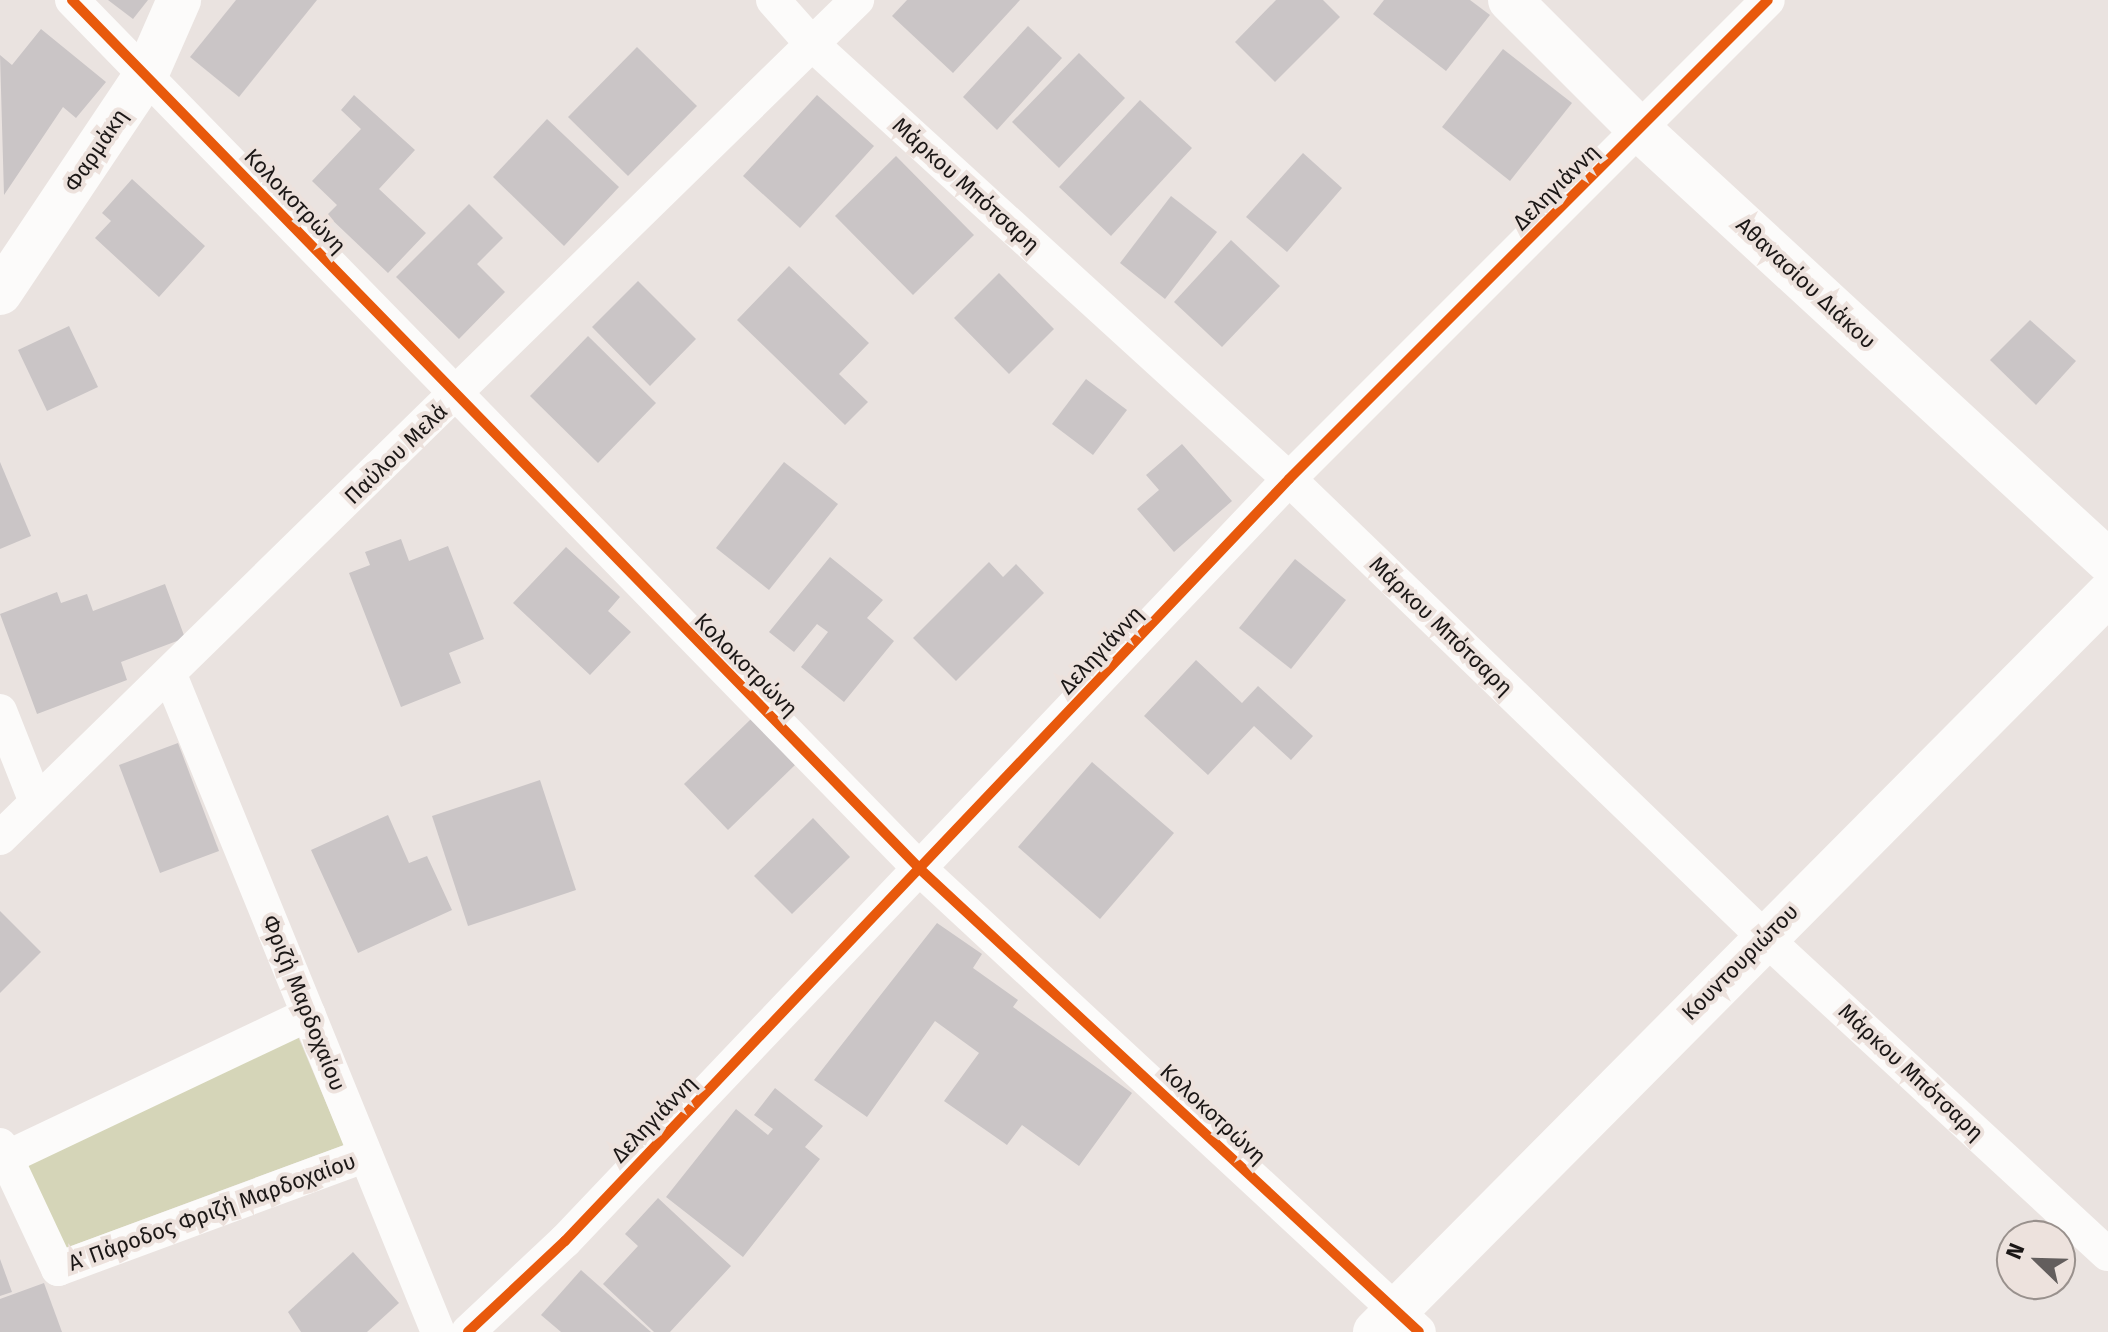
<!DOCTYPE html>
<html>
<head>
<meta charset="utf-8">
<style>
	body { margin:0 }
	#map { position:relative; width:2108px; height:1332px; overflow:hidden; background:#eae3e0; font-family:"Fira Sans",sans-serif }
	div>[style] { position:absolute }
	.green>* { inset:0; background:#d5d5b8 }
	.building>* { inset:0; background:#cac5c6 }
	.street>* { height:34px; margin:-17px; padding:0 17px; transform-origin:17px; border-radius:17px; background:#fcfbfa }
	.secondary>* { height:44px; margin:-22px; padding:0 22px; transform-origin:22px; border-radius:22px; background:#fcfbfa }
	.cycleway>* { height:10px; margin:-5px; padding:0 5px; transform-origin:5px; border-radius:5px; background:#e8590c }
	span { translate:-50% -50%; white-space:nowrap; text-align:center; line-height:1.15; -webkit-text-stroke:8px #ede2dd; paint-order:stroke }
	.street-label { font-size:22px; color:#1b1716 }
	.north { position:absolute; left:1996px; top:1220px; width:80px; height:80px; box-sizing:border-box; background:#ede2dd; border:2px solid #99918d; border-radius:50%; rotate:293deg; font-size:22px; font-weight:700; line-height:32px; text-align:center; color:#1b1716 }
	.north::after { content:''; display:block; margin:auto; width:28px; height:36px; background:#635e5d; clip-path:polygon(50% 0,100% 100%,50% 72%,0 100%) }
</style>
</head>
<body>
<div id="map">
	<div class="green">
		<i style="clip-path:polygon(297px 1034px,344px 1145px,66px 1248px,26px 1162px)"></i>
	</div>
	<div class="building">
		<i style="clip-path:polygon(108px 0,148px 0,133px 19px)"></i>
		<i style="clip-path:polygon(236px 0,317px 0,239px 97px,190px 57px)"></i>
		<i style="clip-path:polygon(907px 0,1020px 0,953px 73px,892px 16px)"></i>
		<i style="clip-path:polygon(1276px 0,1323px 0,1340px 17px,1275px 82px,1235px 42px)"></i>
		<i style="clip-path:polygon(1384px 0,1470px 0,1490px 15px,1446px 71px,1373px 14px)"></i>
		<i style="clip-path:polygon(1028px 26px,1062px 58px,997px 130px,963px 97px)"></i>
		<i style="clip-path:polygon(41px 29px,106px 82px,76px 118px,63px 107px,4px 195px,0 55px,12px 65px)"></i>
		<i style="clip-path:polygon(637px 47px,697px 106px,628px 176px,568px 117px)"></i>
		<i style="clip-path:polygon(1503px 49px,1572px 103px,1510px 181px,1442px 127px)"></i>
		<i style="clip-path:polygon(1079px 53px,1125px 98px,1059px 168px,1012px 122px)"></i>
		<i style="clip-path:polygon(354px 95px,415px 150px,379px 189px,426px 233px,388px 273px,327px 215px,337px 205px,312px 181px,361px 129px,341px 110px)"></i>
		<i style="clip-path:polygon(817px 95px,874px 146px,800px 228px,743px 176px)"></i>
		<i style="clip-path:polygon(1140px 100px,1192px 148px,1111px 236px,1059px 187px)"></i>
		<i style="clip-path:polygon(547px 119px,619px 187px,564px 246px,493px 177px)"></i>
		<i style="clip-path:polygon(1303px 153px,1342px 188px,1287px 252px,1246px 217px)"></i>
		<i style="clip-path:polygon(896px 156px,974px 235px,913px 295px,835px 216px)"></i>
		<i style="clip-path:polygon(132px 179px,205px 246px,159px 297px,95px 238px,111px 221px,102px 213px)"></i>
		<i style="clip-path:polygon(1171px 196px,1217px 232px,1165px 299px,1120px 263px)"></i>
		<i style="clip-path:polygon(469px 204px,503px 238px,477px 264px,505px 292px,459px 339px,396px 277px)"></i>
		<i style="clip-path:polygon(1231px 240px,1280px 286px,1222px 347px,1174px 302px)"></i>
		<i style="clip-path:polygon(789px 266px,869px 343px,839px 374px,868px 402px,845px 425px,737px 320px)"></i>
		<i style="clip-path:polygon(999px 273px,1054px 329px,1009px 374px,954px 318px)"></i>
		<i style="clip-path:polygon(638px 281px,696px 339px,650px 386px,592px 327px)"></i>
		<i style="clip-path:polygon(2030px 320px,2076px 361px,2036px 405px,1990px 360px)"></i>
		<i style="clip-path:polygon(69px 326px,98px 387px,47px 411px,18px 350px)"></i>
		<i style="clip-path:polygon(588px 336px,656px 403px,598px 463px,530px 396px)"></i>
		<i style="clip-path:polygon(1086px 379px,1127px 410px,1093px 455px,1052px 424px)"></i>
		<i style="clip-path:polygon(1182px 444px,1232px 501px,1174px 552px,1137px 509px,1159px 490px,1146px 475px)"></i>
		<i style="clip-path:polygon(0 462px,31px 536px,0 549px)"></i>
		<i style="clip-path:polygon(784px 462px,838px 504px,769px 590px,716px 548px)"></i>
		<i style="clip-path:polygon(401px 539px,409px 561px,448px 546px,484px 639px,449px 653px,461px 683px,401px 707px,349px 573px,370px 565px,365px 552px)"></i>
		<i style="clip-path:polygon(566px 547px,620px 597px,608px 611px,631px 632px,590px 675px,513px 603px)"></i>
		<i style="clip-path:polygon(830px 557px,883px 600px,867px 618px,894px 641px,844px 702px,801px 667px,828px 632px,817px 624px,794px 652px,769px 632px)"></i>
		<i style="clip-path:polygon(1295px 559px,1346px 600px,1291px 669px,1239px 628px)"></i>
		<i style="clip-path:polygon(989px 562px,1003px 577px,1016px 564px,1044px 593px,956px 681px,913px 638px)"></i>
		<i style="clip-path:polygon(165px 584px,185px 638px,121px 662px,127px 680px,37px 714px,0 614px,57px 592px,61px 603px,87px 594px,93px 611px)"></i>
		<i style="clip-path:polygon(1196px 660px,1242px 703px,1258px 686px,1313px 736px,1291px 760px,1254px 726px,1208px 775px,1144px 716px)"></i>
		<i style="clip-path:polygon(751px 719px,795px 765px,728px 830px,684px 784px)"></i>
		<i style="clip-path:polygon(178px 743px,219px 851px,160px 873px,119px 765px)"></i>
		<i style="clip-path:polygon(1092px 762px,1174px 833px,1100px 919px,1018px 847px)"></i>
		<i style="clip-path:polygon(540px 780px,576px 890px,468px 926px,432px 816px)"></i>
		<i style="clip-path:polygon(388px 815px,409px 863px,427px 856px,452px 910px,358px 953px,311px 850px)"></i>
		<i style="clip-path:polygon(813px 818px,850px 857px,792px 914px,754px 876px)"></i>
		<i style="clip-path:polygon(0 911px,41px 952px,0 993px)"></i>
		<i style="clip-path:polygon(937px 923px,982px 954px,973px 968px,1018px 1000px,1013px 1007px,1132px 1093px,1079px 1166px,1022px 1125px,1007px 1145px,944px 1101px,979px 1053px,935px 1021px,867px 1117px,814px 1080px)"></i>
		<i style="clip-path:polygon(775px 1088px,823px 1126px,805px 1147px,820px 1159px,743px 1257px,666px 1197px,736px 1109px,768px 1135px,773px 1129px,754px 1115px)"></i>
		<i style="clip-path:polygon(658px 1198px,731px 1266px,670px 1332px,654px 1332px,603px 1284px,638px 1246px,625px 1234px)"></i>
		<i style="clip-path:polygon(353px 1252px,399px 1303px,367px 1332px,301px 1332px,288px 1312px)"></i>
		<i style="clip-path:polygon(0 1259px,12px 1292px,0 1296px)"></i>
		<i style="clip-path:polygon(581px 1270px,651px 1332px,561px 1332px,541px 1315px)"></i>
		<i style="clip-path:polygon(44px 1283px,62px 1332px,0 1332px,0 1299px)"></i>
	</div>
	<div class="street">
		<i style="left:72px;top:0;width:1216px;rotate:45.7deg"></i>
		<i style="left:921px;top:870px;width:679px;rotate:42.85deg"></i>
		<i style="left:773px;top:0;width:60px;rotate:48.4deg"></i>
		<i style="left:813px;top:45px;width:644px;rotate:42.36deg"></i>
		<i style="left:1289px;top:479px;width:661px;rotate:43.96deg"></i>
		<i style="left:1765px;top:938px;width:466px;rotate:42.7deg"></i>
		<i style="left:170px;top:675px;width:710px;rotate:67.81deg"></i>
		<i style="left:0;top:711px;width:98px;rotate:68.4deg"></i>
		<i style="left:0;top:838px;width:1199px;rotate:-44.36deg"></i>
		<i style="left:0;top:1145px;width:137px;rotate:64.9deg"></i>
		<i style="left:58px;top:1269px;width:328px;rotate:-20.3deg"></i>
		<i style="left:6px;top:1158px;width:335px;rotate:-25.4deg"></i>
		<i style="left:468px;top:1332px;width:133px;rotate:-43.2deg"></i>
		<i style="left:565px;top:1241px;width:1051px;rotate:-46.46deg"></i>
		<i style="left:1289px;top:479px;width:677px;rotate:-45deg"></i>
	</div>
	<div class="secondary">
		<i style="left:1510px;top:0;width:185px;rotate:45deg"></i>
		<i style="left:1641px;top:131px;width:635px;rotate:42.64deg"></i>
		<i style="left:0;top:293px;width:265px;rotate:-56.2deg"></i>
		<i style="left:147px;top:73px;width:80px;rotate:-66.3deg"></i>
		<i style="left:1375px;top:1332px;width:1040px;rotate:-45.19deg"></i>
	</div>
	<div class="cycleway">
		<i style="left:72px;top:0;width:1216px;rotate:45.7deg"></i>
		<i style="left:921px;top:870px;width:679px;rotate:42.85deg"></i>
		<i style="left:468px;top:1332px;width:133px;rotate:-43.2deg"></i>
		<i style="left:565px;top:1241px;width:1051px;rotate:-46.46deg"></i>
		<i style="left:1289px;top:479px;width:677px;rotate:-45deg"></i>
	</div>
	<div class="street-label">
		<span style="left:96px;top:150px;rotate:-56deg">Φαρμάκη</span>
		<span style="left:966px;top:185px;rotate:42deg">Μάρκου Μπότσαρη</span>
		<span style="left:1556px;top:187px;rotate:-45deg">Δεληγιάννη</span>
		<span style="left:295px;top:201px;rotate:46deg">Κολοκοτρώνη</span>
		<span style="left:1806px;top:283px;rotate:43deg">Αθανασίου Διάκου</span>
		<span style="left:396px;top:454px;rotate:-44deg">Παύλου Μελά</span>
		<span style="left:1441px;top:626px;rotate:44deg">Μάρκου Μπότσαρη</span>
		<span style="left:1101px;top:650px;rotate:-47deg">Δεληγιάννη</span>
		<span style="left:746px;top:665px;rotate:45deg">Κολοκοτρώνη</span>
		<span style="left:1740px;top:962px;rotate:-45deg">Κουντουριώτου</span>
		<span style="left:304px;top:1003px;rotate:68deg">Φριζή Μαρδοχαίου</span>
		<span style="left:1911px;top:1072px;rotate:43deg">Μάρκου Μπότσαρη</span>
		<span style="left:1213px;top:1114px;rotate:43deg">Κολοκοτρώνη</span>
		<span style="left:654px;top:1119px;rotate:-46deg">Δεληγιάννη</span>
		<span style="left:212px;top:1212px;rotate:-20deg">Α΄ Πάροδος Φριζή Μαρδοχαίου</span>
	</div>
	<div class="north">N</div>
</div>
</body>
</html>
